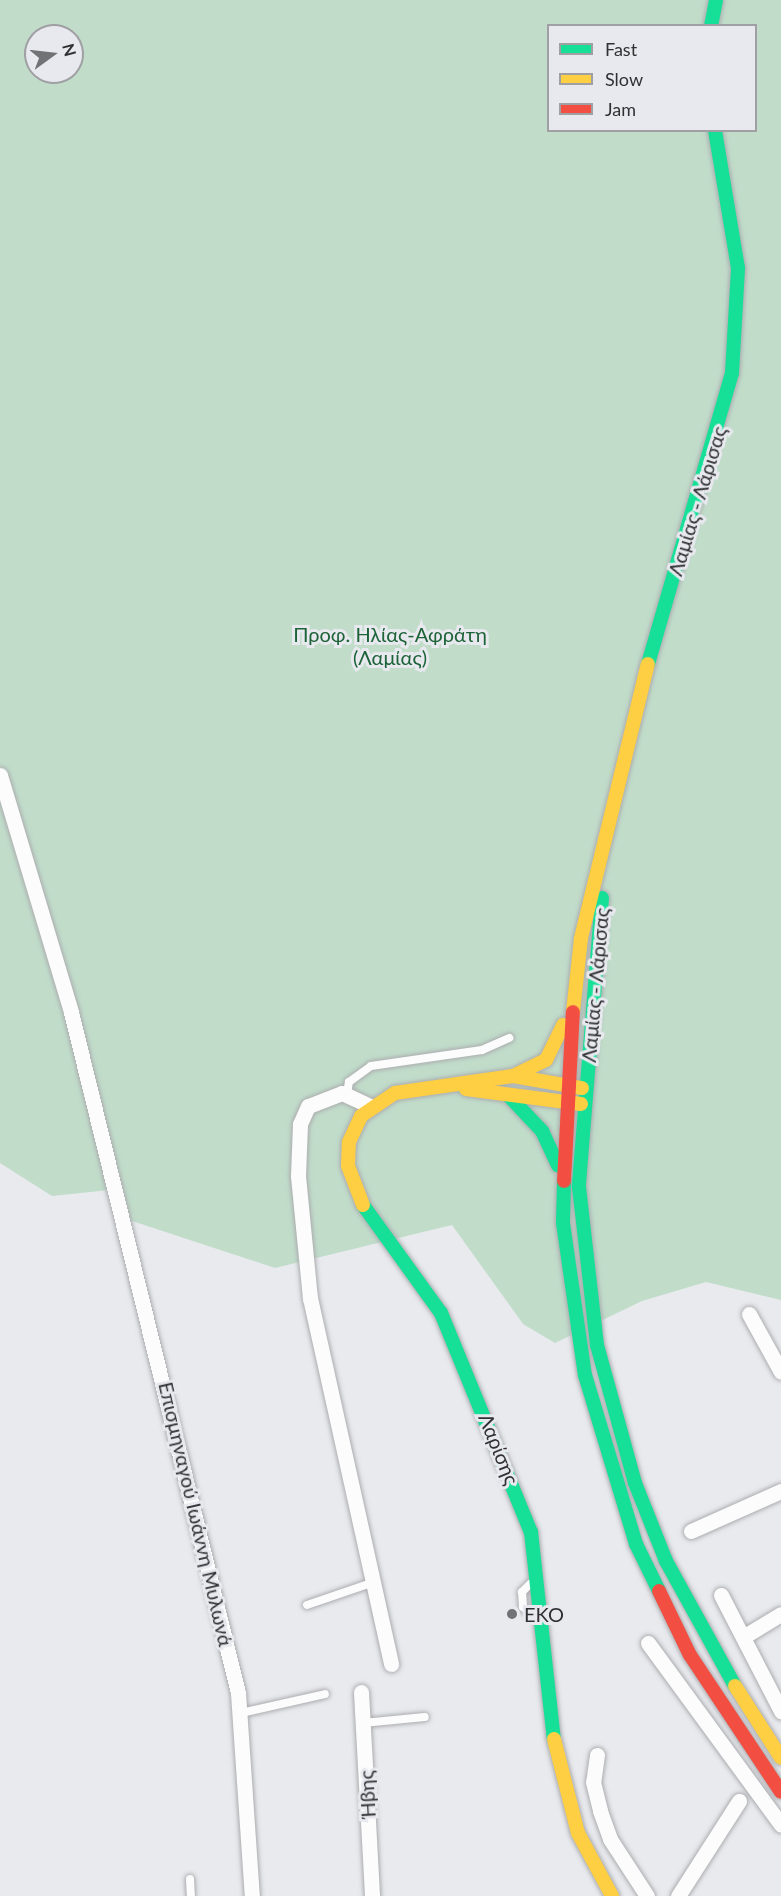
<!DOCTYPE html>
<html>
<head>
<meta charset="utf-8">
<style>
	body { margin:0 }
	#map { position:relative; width:781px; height:1896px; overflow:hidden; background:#e9eaee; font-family:Lato,sans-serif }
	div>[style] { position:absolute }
	.green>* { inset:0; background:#c1ddca }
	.roads { filter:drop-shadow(0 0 2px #acadb0) drop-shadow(0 0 2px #acadb0) }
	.lane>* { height:8px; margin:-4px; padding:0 4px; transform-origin:4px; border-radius:4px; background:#fcfcfc }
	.street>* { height:15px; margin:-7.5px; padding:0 7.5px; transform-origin:7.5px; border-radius:7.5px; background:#fcfcfc }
	.fast>* { height:14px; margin:-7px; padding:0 7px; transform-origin:7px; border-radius:7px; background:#16e098 }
	.slow>* { height:14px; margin:-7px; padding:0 7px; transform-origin:7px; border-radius:7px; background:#ffcf43 }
	.jam>* { height:14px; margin:-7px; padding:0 7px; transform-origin:7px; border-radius:7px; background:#f24e42 }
	.dots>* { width:16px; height:16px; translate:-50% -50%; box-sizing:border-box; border:3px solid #e8e9ef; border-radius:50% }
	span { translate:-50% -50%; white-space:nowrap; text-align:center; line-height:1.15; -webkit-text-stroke:6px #e8e9ef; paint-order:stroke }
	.street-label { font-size:20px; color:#313134 }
	.park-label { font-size:20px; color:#1d6338 }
	.poi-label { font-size:20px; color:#313134 }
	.left { translate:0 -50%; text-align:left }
	.legend { position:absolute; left:547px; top:24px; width:210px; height:108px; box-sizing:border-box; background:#e8e9ef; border:2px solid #9f9fa4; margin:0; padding:8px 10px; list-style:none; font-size:18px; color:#313134 }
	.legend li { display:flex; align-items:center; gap:12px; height:30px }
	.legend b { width:30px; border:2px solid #9f9fa4 }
	.north { position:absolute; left:24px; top:24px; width:60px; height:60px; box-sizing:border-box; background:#e8e9ef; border:2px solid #9f9fa4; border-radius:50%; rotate:75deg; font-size:16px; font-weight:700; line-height:24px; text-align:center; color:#313134 }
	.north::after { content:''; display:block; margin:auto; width:21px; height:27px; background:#717275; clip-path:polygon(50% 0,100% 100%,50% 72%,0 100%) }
</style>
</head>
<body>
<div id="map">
	<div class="green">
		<i style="clip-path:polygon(evenodd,0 0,781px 0,781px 1300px,706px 1282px,642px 1301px,555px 1343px,523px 1324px,452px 1225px,275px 1268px,129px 1220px,119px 1189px,52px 1196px,0 1163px,0 0,548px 26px,756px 26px,756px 130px,548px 130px,548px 26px,0 0,36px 36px,72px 36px,72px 72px,36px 72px,36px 36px)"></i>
	</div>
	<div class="roads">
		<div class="lane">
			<i style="left:347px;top:1094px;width:12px;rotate:-81deg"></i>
			<i style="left:349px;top:1082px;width:27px;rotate:-36deg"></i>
			<i style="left:371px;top:1066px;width:112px;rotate:-8.2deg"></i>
			<i style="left:482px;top:1050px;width:30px;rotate:-24deg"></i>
			<i style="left:531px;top:1583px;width:13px;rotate:135deg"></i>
			<i style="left:522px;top:1592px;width:15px;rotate:86deg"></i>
			<i style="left:523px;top:1607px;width:11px;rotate:45deg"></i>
			<i style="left:307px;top:1605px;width:71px;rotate:-18.9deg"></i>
			<i style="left:241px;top:1713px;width:86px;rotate:-12.7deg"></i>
			<i style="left:363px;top:1723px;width:62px;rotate:-5.5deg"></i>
			<i style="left:190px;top:1879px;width:17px;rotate:87deg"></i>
		</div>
		<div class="street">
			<i style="left:0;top:775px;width:247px;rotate:73.3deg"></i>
			<i style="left:71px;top:1012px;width:701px;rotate:76.22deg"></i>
			<i style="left:238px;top:1693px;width:203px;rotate:86.1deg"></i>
			<i style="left:370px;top:1106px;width:31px;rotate:-155deg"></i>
			<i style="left:342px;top:1093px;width:36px;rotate:159deg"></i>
			<i style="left:308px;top:1106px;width:20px;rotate:114deg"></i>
			<i style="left:300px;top:1124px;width:52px;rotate:92.2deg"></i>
			<i style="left:298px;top:1176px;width:123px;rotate:84.4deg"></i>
			<i style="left:310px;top:1298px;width:375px;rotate:77.5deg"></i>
			<i style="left:749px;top:1314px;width:66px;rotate:61.1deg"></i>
			<i style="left:691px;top:1531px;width:98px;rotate:-24deg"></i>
			<i style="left:721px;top:1595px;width:131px;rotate:62.7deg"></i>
			<i style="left:743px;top:1637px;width:44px;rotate:-31.2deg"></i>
			<i style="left:648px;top:1643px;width:225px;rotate:53.8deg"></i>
			<i style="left:361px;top:1692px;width:204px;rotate:86.9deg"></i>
			<i style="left:597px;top:1755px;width:27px;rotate:98deg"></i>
			<i style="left:593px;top:1782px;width:30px;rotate:76deg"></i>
			<i style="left:600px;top:1811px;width:30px;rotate:70deg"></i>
			<i style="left:610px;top:1839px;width:68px;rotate:57deg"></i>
			<i style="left:678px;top:1896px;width:113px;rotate:-57.3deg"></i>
		</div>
		<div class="fast">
			<i style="left:711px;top:26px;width:26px;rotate:-79deg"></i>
			<i style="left:648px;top:664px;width:303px;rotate:-73.9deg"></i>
			<i style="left:732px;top:373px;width:105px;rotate:-86.7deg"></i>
			<i style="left:738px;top:268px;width:140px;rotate:-99.5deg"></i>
			<i style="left:602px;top:898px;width:290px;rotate:94.6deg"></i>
			<i style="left:579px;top:1187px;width:159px;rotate:83.5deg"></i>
			<i style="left:597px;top:1345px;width:143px;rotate:74.6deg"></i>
			<i style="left:635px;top:1483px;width:84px;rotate:68.3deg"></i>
			<i style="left:666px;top:1561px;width:143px;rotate:61.1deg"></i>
			<i style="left:508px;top:1095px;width:50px;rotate:46.6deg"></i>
			<i style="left:542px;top:1131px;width:38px;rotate:65deg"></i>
			<i style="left:564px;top:1181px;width:42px;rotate:91.4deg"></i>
			<i style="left:563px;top:1223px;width:154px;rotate:81.8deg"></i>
			<i style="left:585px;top:1375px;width:177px;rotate:73.2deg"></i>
			<i style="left:636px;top:1544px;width:52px;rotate:63.9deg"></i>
			<i style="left:363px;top:1205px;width:133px;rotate:54.2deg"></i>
			<i style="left:441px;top:1313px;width:237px;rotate:67.7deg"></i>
			<i style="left:531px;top:1532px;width:208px;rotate:83.7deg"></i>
		</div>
		<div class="slow">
			<i style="left:573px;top:1012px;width:74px;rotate:-83.8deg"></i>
			<i style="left:581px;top:938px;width:282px;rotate:-76.3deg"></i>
			<i style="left:513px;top:1076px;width:37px;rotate:-26deg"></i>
			<i style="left:546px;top:1060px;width:39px;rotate:-64deg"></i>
			<i style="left:466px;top:1089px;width:116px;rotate:7.4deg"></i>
			<i style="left:363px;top:1205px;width:42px;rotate:-111deg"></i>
			<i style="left:348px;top:1166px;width:24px;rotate:-88deg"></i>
			<i style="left:349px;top:1142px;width:29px;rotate:-65deg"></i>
			<i style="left:361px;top:1116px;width:41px;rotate:-34.1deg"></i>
			<i style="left:395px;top:1093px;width:119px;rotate:-8.2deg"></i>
			<i style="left:513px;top:1076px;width:70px;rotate:9.9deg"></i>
			<i style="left:735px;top:1686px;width:85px;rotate:57.4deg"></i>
			<i style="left:554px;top:1739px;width:97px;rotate:75.7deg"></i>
			<i style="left:578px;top:1833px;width:72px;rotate:61.6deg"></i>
		</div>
		<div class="jam">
			<i style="left:564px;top:1181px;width:169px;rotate:-87deg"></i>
			<i style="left:659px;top:1591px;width:71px;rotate:64.2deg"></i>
			<i style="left:690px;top:1655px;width:164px;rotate:56.4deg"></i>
		</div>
	</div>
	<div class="dots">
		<i style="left:512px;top:1614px;background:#717275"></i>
	</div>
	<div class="street-label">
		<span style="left:697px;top:501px;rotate:-73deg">Λαμίας - Λάρισας</span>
		<span style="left:595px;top:985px;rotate:-85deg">Λαμίας - Λάρισας</span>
		<span style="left:499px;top:1449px;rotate:68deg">Λαρίσης</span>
		<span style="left:196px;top:1514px;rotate:77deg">Επισμηναγού Ιωάννη Μυλωνά</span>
		<span style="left:367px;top:1794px;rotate:-93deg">Ήβης</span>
	</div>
	<div class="park-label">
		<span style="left:390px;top:646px">Προφ. Ηλίας-Αφράτη<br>(Λαμίας)</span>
	</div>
	<div class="poi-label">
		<span class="left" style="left:524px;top:1614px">EKO</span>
	</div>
	<ul class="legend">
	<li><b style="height:8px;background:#16e098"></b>Fast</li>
	<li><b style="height:8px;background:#ffcf43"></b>Slow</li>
	<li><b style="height:8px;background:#f24e42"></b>Jam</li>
	</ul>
	<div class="north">N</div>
</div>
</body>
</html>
